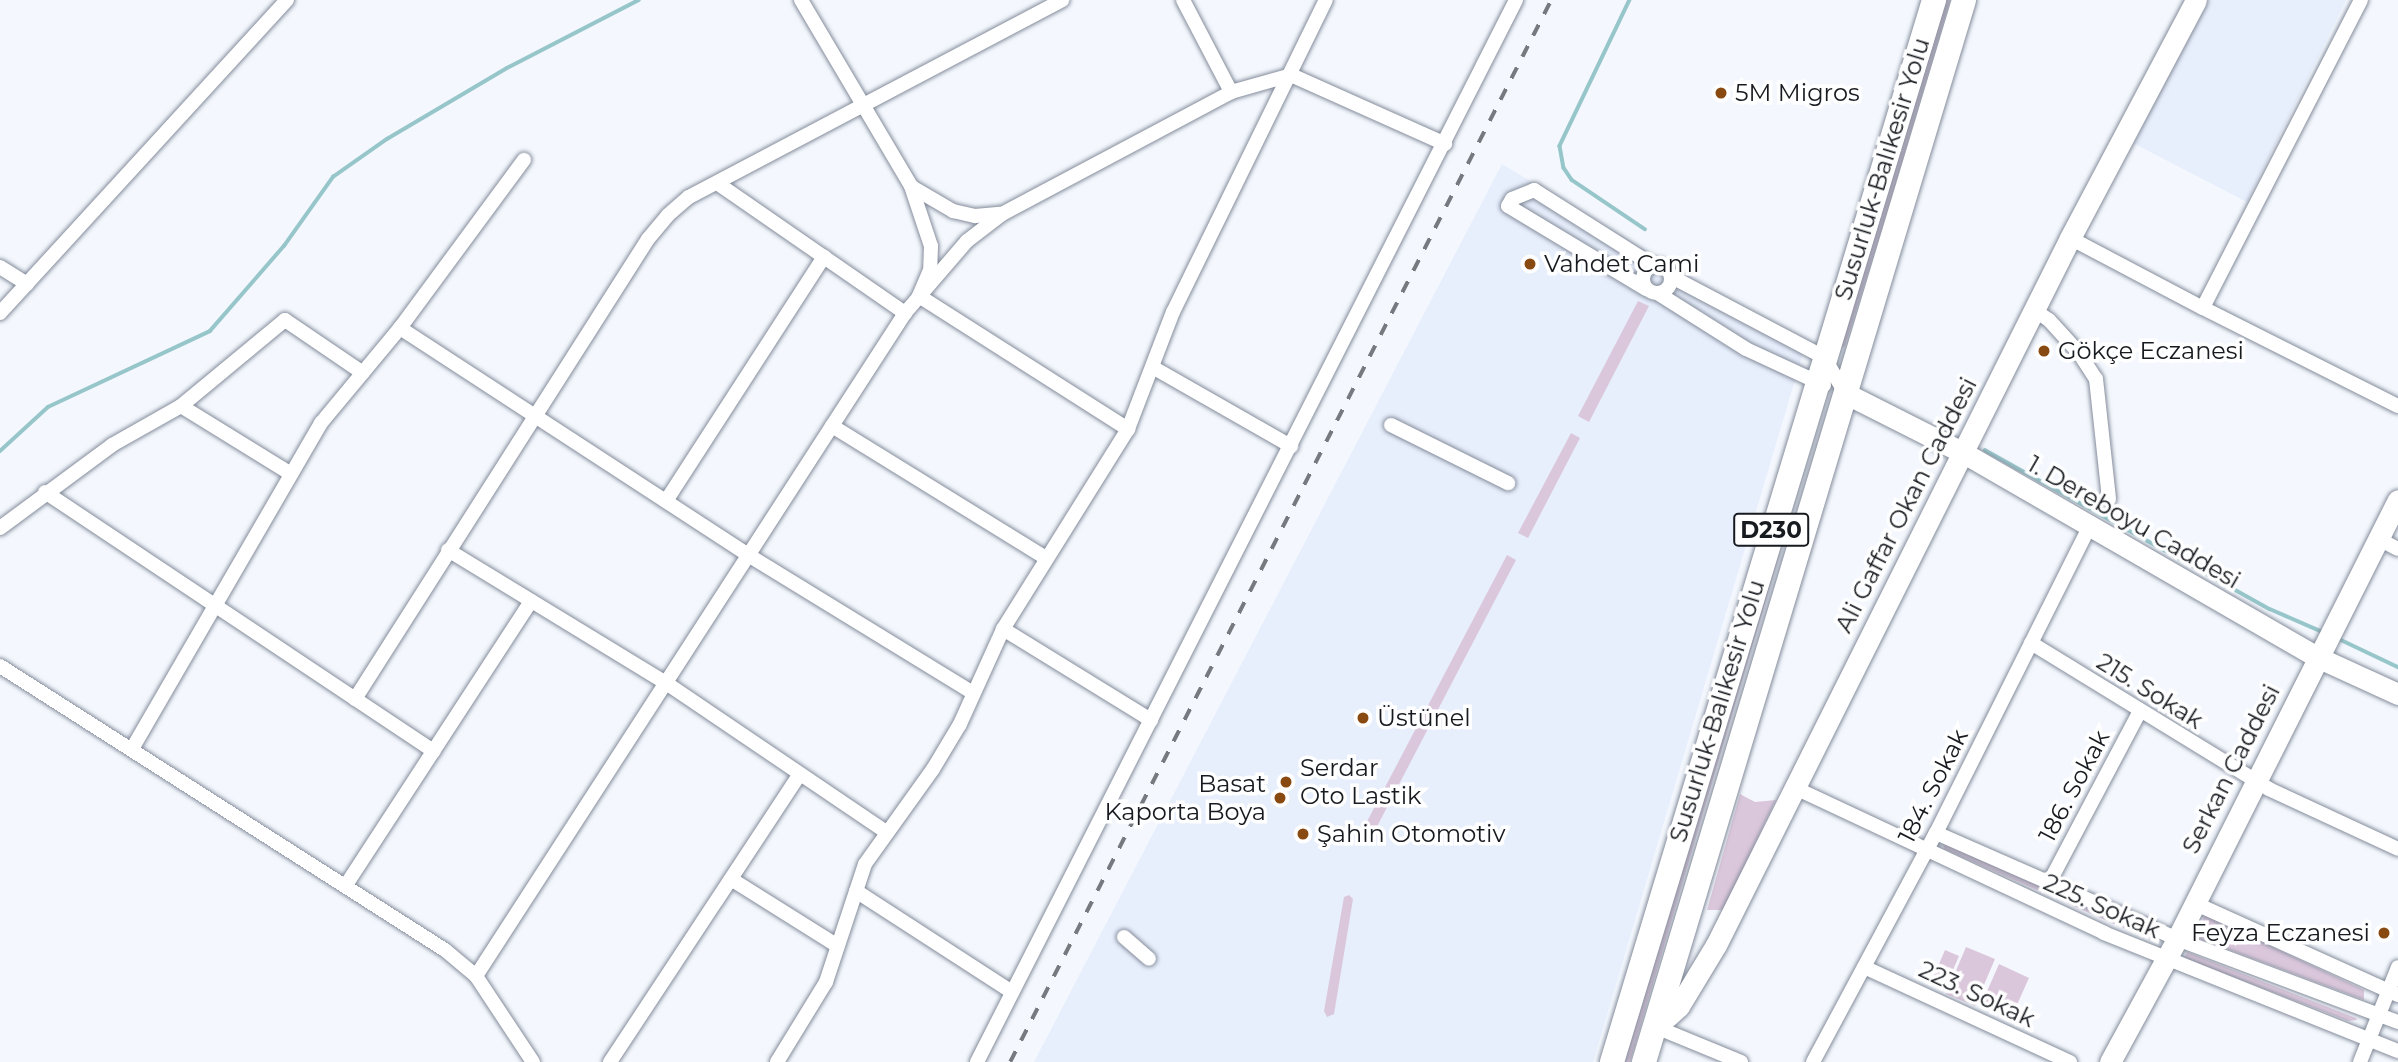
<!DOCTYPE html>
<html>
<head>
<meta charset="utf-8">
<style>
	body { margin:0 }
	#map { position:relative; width:2398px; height:1062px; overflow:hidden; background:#f4f8fe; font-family:Montserrat,sans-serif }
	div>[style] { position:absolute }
	.built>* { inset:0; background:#e7eefc }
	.green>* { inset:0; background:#dbc7dc }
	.stream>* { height:3.5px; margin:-1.75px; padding:0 1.75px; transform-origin:1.75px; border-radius:1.75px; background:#97c6ca }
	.roads { filter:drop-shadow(0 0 2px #848c9b) drop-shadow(0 0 2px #848c9b) }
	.minor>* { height:14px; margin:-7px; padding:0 7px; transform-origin:7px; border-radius:7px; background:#fff }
	.minor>.ring { margin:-7px; padding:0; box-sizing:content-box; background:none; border:14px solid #fff; border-radius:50% }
	.secondary>* { height:21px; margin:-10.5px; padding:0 10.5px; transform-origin:10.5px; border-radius:10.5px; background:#fff }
	.trunk>* { height:24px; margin:-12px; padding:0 12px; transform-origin:12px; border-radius:12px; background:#fff }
	.rail>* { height:3.5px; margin-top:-1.75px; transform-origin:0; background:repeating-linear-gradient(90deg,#767a7f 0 12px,transparent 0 24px) }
	.dots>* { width:19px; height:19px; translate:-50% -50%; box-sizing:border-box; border:4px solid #fff; border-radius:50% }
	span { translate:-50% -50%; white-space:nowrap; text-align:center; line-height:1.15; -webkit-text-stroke:7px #fff; paint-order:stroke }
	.shield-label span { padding:2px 5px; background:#fff; border:2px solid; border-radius:5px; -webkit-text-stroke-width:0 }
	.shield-label { font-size:23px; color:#171a1f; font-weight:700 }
	.poi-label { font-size:24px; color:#171a1f }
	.left { translate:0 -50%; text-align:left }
	.right { translate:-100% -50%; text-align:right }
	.street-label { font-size:24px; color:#171a1f }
</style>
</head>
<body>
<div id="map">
	<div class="built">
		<i style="clip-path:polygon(2204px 0,2346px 0,2247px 202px,2133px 143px)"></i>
		<i style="clip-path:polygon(1502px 164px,1805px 346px,1593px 1062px,1034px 1062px)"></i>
	</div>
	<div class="green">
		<i style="clip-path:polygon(1944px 0,1950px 0,1884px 222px,1845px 346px,1838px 350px)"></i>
		<i style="clip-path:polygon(1638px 301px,1649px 306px,1589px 422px,1578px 416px)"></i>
		<i style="clip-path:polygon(1823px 405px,1630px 1062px,1624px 1062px)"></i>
		<i style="clip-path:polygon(1571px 433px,1580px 438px,1528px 538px,1518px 533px)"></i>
		<i style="clip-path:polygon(1507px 555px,1516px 560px,1371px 838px,1361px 833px)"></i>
		<i style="clip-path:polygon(1740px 794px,1755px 802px,1776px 800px,1723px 910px,1707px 910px)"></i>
		<i style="clip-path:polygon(1943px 842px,2036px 883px,2155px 942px,1944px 849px)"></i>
		<i style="clip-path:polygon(1349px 895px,1353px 899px,1334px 1014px,1327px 1017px,1324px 1011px,1344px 897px)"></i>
		<i style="clip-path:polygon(2205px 915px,2364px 990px,2364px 1000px,2195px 937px)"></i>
		<i style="clip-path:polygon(1966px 947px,1995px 959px,1975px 1006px,1946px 994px)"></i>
		<i style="clip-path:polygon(1945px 950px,1959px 956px,1947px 984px,1933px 978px)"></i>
		<i style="clip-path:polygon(2187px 952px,2356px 1018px,2357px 1020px,2348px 1021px,2184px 958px)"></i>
		<i style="clip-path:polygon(1999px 964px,2029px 978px,2011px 1018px,1981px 1005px)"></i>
	</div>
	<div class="stream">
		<i style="left:1630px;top:0;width:162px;rotate:115.6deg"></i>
		<i style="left:1560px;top:146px;width:22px;rotate:80deg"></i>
		<i style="left:1564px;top:168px;width:14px;rotate:56deg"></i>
		<i style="left:1572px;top:180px;width:88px;rotate:33.9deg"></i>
		<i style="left:1985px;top:450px;width:326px;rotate:29.2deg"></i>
		<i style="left:2270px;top:609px;width:58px;rotate:23.5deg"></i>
		<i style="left:0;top:451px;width:65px;rotate:-42.5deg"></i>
		<i style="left:48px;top:407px;width:179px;rotate:-25.1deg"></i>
		<i style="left:210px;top:331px;width:113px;rotate:-49deg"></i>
		<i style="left:284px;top:246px;width:85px;rotate:-54.6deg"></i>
		<i style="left:333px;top:177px;width:66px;rotate:-35.1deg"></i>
		<i style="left:387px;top:139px;width:139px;rotate:-30.6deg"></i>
		<i style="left:507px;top:68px;width:148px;rotate:-27.3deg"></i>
		<i style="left:2337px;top:638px;width:68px;rotate:25.4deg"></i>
	</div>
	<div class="roads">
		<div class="minor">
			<i style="left:801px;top:0;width:216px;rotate:59.4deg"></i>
			<i style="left:911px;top:186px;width:63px;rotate:71.6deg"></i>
			<i style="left:931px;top:246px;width:24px;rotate:92deg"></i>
			<i style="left:930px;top:270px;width:28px;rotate:113deg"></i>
			<i style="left:919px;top:296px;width:248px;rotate:32.5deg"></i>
			<i style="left:1183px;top:0;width:104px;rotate:62.4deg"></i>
			<i style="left:2361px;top:0;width:346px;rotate:117.2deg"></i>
			<i style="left:2203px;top:308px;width:218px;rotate:26.7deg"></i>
			<i style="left:717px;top:183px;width:229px;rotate:34.7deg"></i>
			<i style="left:912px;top:187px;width:48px;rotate:30.3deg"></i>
			<i style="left:953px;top:211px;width:23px;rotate:13deg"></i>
			<i style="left:975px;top:216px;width:25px;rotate:-5deg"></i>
			<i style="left:2070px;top:238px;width:150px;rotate:27.8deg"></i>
			<i class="ring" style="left:1643px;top:265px;width:14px;height:14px"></i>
			<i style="left:0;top:267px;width:32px;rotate:32deg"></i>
			<i style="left:1672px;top:277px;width:172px;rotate:27.8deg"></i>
			<i style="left:1824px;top:357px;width:42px;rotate:59.7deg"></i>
			<i style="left:1646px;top:289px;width:161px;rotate:-149deg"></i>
			<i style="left:1508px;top:206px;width:8px;rotate:-60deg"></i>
			<i style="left:1512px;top:199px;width:24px;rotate:-22deg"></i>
			<i style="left:1534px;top:190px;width:142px;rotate:32.3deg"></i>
			<i style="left:1659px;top:294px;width:103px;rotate:32.3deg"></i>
			<i style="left:1746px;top:349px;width:86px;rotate:24.8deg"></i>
			<i style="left:2034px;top:310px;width:18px;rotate:34deg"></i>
			<i style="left:2049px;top:320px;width:45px;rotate:47.7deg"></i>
			<i style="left:2079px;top:353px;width:31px;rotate:57deg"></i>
			<i style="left:2096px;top:379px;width:121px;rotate:83.8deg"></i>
			<i style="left:0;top:313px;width:425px;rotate:-47.5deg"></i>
			<i style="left:400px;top:328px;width:415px;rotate:33.1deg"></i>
			<i style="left:748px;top:555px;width:264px;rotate:31.5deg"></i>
			<i style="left:1154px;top:368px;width:158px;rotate:29.7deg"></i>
			<i style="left:181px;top:406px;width:135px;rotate:-39.6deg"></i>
			<i style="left:285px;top:320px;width:94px;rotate:34.2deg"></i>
			<i style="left:1391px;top:425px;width:131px;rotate:26.4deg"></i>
			<i style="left:832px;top:426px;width:251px;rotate:31.7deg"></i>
			<i style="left:45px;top:492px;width:467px;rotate:33.7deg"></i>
			<i style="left:666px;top:501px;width:291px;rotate:-57.1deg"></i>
			<i style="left:0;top:528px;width:139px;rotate:-36.5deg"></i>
			<i style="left:112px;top:445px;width:79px;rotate:-29.5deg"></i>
			<i style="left:181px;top:406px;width:129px;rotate:31.7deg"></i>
			<i style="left:2379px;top:539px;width:21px;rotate:28deg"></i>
			<i style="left:448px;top:550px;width:255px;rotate:31.4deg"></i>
			<i style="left:666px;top:683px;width:266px;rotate:34.1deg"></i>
			<i style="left:1003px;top:629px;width:174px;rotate:31.6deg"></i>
			<i style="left:2031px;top:643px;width:279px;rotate:31.5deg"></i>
			<i style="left:2269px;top:789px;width:142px;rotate:24.9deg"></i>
			<i style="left:0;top:666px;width:528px;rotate:32.55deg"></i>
			<i style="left:445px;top:950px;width:40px;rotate:40deg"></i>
			<i style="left:476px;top:976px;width:103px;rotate:56.5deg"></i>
			<i style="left:355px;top:699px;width:545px;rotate:-57.5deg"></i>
			<i style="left:648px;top:239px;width:31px;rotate:-50deg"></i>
			<i style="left:668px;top:215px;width:28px;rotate:-41deg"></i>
			<i style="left:689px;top:197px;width:422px;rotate:-27.8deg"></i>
			<i style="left:132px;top:749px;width:377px;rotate:-59.9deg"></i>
			<i style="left:321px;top:423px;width:124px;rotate:-50.3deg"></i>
			<i style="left:400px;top:328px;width:209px;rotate:-53.6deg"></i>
			<i style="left:1793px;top:787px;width:344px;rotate:25.1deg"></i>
			<i style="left:2104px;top:933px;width:317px;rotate:21.9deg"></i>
			<i style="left:1936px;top:833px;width:263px;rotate:23.7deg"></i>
			<i style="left:2177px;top:939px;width:236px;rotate:20.6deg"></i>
			<i style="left:731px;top:879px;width:126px;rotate:32.1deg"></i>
			<i style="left:2050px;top:881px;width:190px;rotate:-62.1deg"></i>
			<i style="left:346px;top:885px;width:339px;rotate:-56.9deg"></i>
			<i style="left:856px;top:891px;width:186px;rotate:32.9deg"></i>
			<i style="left:2194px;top:903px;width:224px;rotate:24.3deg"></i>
			<i style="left:1124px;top:937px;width:33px;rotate:41deg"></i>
			<i style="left:1864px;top:967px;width:227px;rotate:24.8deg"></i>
			<i style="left:476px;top:976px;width:790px;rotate:-57.09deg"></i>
			<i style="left:905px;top:313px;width:95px;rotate:-49.3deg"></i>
			<i style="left:967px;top:241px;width:44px;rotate:-37.6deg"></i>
			<i style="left:1002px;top:214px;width:259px;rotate:-28deg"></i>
			<i style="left:1231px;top:92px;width:62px;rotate:-15.8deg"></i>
			<i style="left:1291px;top:75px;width:169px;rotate:24.1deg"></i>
			<i style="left:1656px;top:1027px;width:92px;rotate:22.4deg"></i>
			<i style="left:610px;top:1062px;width:345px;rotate:-56.6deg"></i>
			<i style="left:777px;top:1062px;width:94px;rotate:-58.5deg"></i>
			<i style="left:826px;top:982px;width:124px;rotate:-71.7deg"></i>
			<i style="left:865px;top:864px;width:117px;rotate:-54.4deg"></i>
			<i style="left:933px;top:769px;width:52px;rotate:-59deg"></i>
			<i style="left:960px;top:724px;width:104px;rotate:-65.6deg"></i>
			<i style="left:1003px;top:629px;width:236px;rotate:-58deg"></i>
			<i style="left:1128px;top:429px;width:125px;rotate:-69deg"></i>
			<i style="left:1173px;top:312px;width:347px;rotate:-63.9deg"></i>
			<i style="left:977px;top:1062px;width:1191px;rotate:-63.09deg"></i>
			<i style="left:1813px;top:1062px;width:260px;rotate:-61.8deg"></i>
			<i style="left:1936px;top:833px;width:341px;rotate:-63.4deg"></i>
			<i style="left:2360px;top:1062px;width:102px;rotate:-68.2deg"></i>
		</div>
		<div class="secondary">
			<i style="left:1845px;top:393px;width:131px;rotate:26.8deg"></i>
			<i style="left:1962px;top:452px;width:410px;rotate:30deg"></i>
			<i style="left:2317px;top:657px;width:89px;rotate:24.6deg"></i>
			<i style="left:1656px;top:1027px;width:31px;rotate:-42deg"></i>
			<i style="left:1679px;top:1006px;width:71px;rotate:-58.8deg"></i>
			<i style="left:1716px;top:945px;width:791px;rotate:-63.4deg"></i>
			<i style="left:2070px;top:238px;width:269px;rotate:-62.1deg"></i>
			<i style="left:2110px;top:1062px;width:140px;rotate:-61.4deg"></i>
			<i style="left:2177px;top:939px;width:491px;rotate:-63.3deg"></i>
		</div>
		<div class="trunk">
			<i style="left:1612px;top:1062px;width:1110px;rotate:-73.13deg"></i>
			<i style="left:1644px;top:1062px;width:1109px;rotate:-73.23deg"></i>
		</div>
	</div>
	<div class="rail">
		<i style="left:1010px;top:1062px;width:1192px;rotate:-63deg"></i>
	</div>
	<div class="dots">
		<i style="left:1721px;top:93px;background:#894a11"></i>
		<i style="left:1530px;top:264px;background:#894a11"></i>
		<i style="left:2044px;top:351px;background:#894a11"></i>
		<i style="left:1363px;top:718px;background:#894a11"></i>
		<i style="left:1286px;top:782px;background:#894a11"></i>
		<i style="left:1280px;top:798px;background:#894a11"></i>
		<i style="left:1303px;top:834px;background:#894a11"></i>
		<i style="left:2384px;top:933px;background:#894a11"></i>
	</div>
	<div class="shield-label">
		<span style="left:1771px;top:530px">D230</span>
	</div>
	<div class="poi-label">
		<span class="left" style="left:1735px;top:93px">5M Migros</span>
		<span class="left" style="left:1544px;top:264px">Vahdet Cami</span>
		<span class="left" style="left:2058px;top:351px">Gökçe Eczanesi</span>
		<span class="left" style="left:1377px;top:718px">Üstünel</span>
		<span class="left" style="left:1300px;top:782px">Serdar<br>Oto Lastik</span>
		<span class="right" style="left:1266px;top:798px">Basat<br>Kaporta Boya</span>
		<span class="left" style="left:1317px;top:834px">Şahin Otomotiv</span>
		<span class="right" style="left:2370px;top:933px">Feyza Eczanesi</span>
	</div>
	<div class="street-label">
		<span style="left:1882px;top:169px;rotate:-73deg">Susurluk-Balıkesir Yolu</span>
		<span style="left:1906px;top:505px;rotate:-63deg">Ali Gaffar Okan Caddesi</span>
		<span style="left:2134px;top:522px;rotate:30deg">1. Dereboyu Caddesi</span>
		<span style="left:2150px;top:691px;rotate:32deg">215. Sokak</span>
		<span style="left:1717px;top:711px;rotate:-73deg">Susurluk-Balıkesir Yolu</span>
		<span style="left:2231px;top:769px;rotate:-63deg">Serkan Caddesi</span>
		<span style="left:1933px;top:786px;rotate:-63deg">184. Sokak</span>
		<span style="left:2074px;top:786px;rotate:-62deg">186. Sokak</span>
		<span style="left:2102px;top:906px;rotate:24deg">225. Sokak</span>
		<span style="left:1977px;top:994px;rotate:25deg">223. Sokak</span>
	</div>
</div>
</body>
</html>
